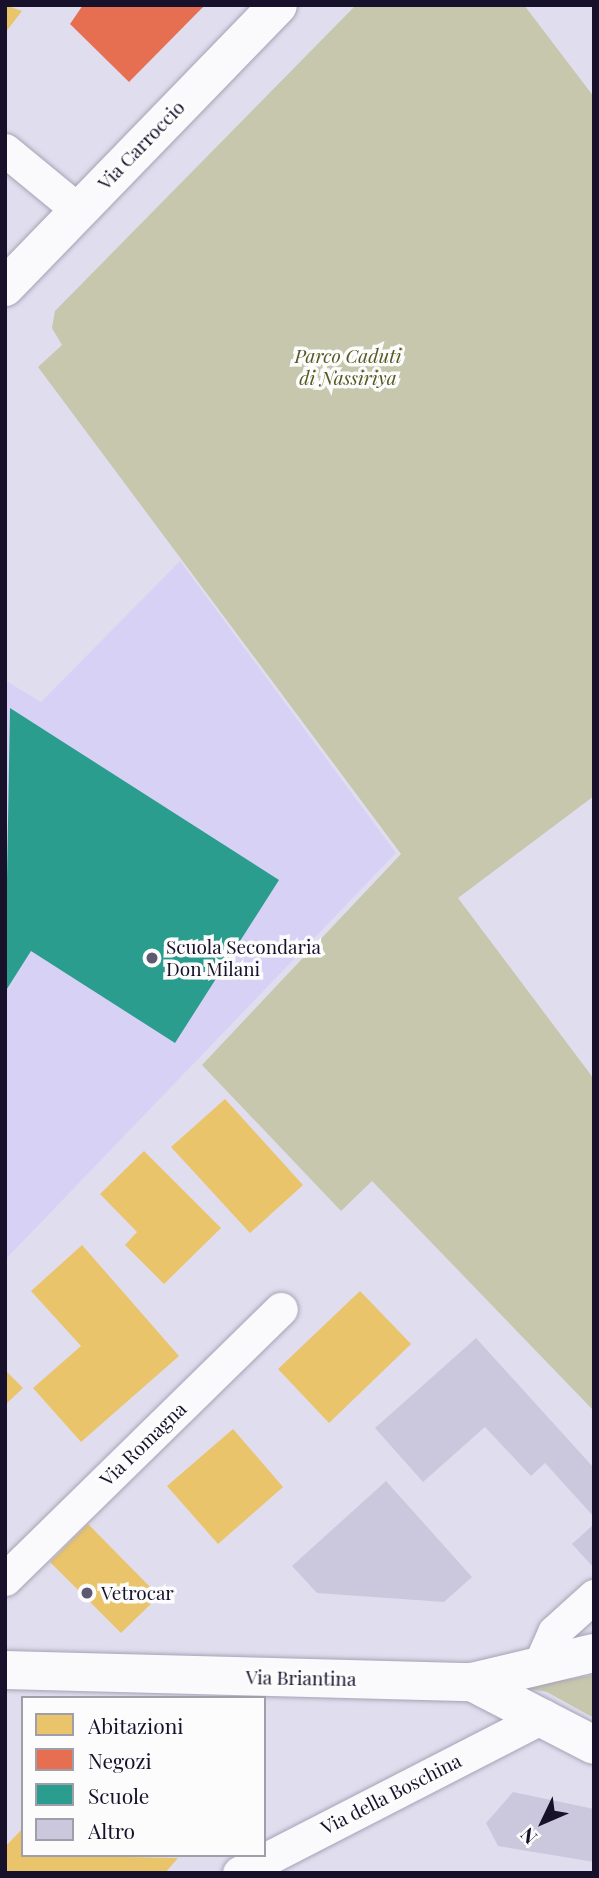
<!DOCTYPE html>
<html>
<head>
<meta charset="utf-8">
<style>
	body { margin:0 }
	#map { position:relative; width:599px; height:1878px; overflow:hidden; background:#e0deee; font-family:"Playfair Display",serif }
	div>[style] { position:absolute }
	.built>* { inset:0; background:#d7d2f5 }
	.green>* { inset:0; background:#c6c7ac }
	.homes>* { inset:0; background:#e9c46a }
	.shops>* { inset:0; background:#e76f51 }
	.schools>* { inset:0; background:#2a9d8f }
	.building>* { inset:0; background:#cbc8dd }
	.roads { filter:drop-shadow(0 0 2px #a6a2b6) drop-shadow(0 0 2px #a6a2b6) }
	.street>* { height:33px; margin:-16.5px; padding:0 16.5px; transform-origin:16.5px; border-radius:16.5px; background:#fafafc }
	.secondary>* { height:38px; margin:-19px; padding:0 19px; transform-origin:19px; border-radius:19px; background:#fafafc }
	.dots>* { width:19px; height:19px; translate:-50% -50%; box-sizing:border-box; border:4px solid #fcfcfc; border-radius:50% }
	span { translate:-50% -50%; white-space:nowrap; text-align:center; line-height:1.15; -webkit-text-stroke:7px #fcfcfc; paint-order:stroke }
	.street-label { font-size:19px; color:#17112c }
	.park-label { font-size:19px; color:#575921; font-style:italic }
	.poi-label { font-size:19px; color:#17112c }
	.left { translate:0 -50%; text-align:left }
	.frame { position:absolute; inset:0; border:7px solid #17112c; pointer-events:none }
	.legend { position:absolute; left:21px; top:1696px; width:245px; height:161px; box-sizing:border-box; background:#fcfcfc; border:2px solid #a09ea9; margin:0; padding:9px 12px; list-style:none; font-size:21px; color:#17112c }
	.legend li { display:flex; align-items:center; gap:14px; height:35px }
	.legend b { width:35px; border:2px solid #a09ea9 }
	.north { position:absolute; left:508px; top:1787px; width:70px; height:70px; -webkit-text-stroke:5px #fcfcfc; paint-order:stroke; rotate:226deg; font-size:19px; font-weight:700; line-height:28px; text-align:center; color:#17112c }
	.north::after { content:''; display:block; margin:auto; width:24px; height:32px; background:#17112c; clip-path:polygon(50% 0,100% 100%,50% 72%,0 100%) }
</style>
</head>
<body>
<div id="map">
	<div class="built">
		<i style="clip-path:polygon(180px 561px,396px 853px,5px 1260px,5px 680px,41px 702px)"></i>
	</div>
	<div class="green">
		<i style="clip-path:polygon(356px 5px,524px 5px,594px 97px,594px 796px,458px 898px,594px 1079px,594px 1411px,372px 1181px,341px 1211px,202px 1065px,401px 854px,38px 367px,62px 345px,52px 328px,55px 311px)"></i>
		<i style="clip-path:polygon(594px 1675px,594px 1718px,547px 1692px,521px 1687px)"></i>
	</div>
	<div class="homes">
		<i style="clip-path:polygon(5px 5px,22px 11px,5px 33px)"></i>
		<i style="clip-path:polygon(225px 1099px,303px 1185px,250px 1233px,171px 1147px)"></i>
		<i style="clip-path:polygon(144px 1151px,221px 1228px,164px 1284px,125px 1245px,137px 1232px,100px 1194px)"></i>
		<i style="clip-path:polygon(82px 1245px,179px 1356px,81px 1442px,33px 1388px,81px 1346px,31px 1291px)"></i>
		<i style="clip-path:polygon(360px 1291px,411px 1344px,329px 1423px,278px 1369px)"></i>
		<i style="clip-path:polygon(5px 1370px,23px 1388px,5px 1405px)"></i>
		<i style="clip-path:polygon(233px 1429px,283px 1487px,218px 1544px,167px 1486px)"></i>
		<i style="clip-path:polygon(88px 1524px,159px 1596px,121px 1633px,50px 1562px)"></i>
		<i style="clip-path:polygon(23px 1828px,23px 1855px,178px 1858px,165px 1873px,5px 1873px,5px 1847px)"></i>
	</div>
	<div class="shops">
		<i style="clip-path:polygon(83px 5px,205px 5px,129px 82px,70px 24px)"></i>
	</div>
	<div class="schools">
		<i style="clip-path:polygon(10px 708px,279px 880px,175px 1043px,31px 951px,5px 992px)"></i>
	</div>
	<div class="building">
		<i style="clip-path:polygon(476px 1338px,594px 1468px,594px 1517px,545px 1463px,531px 1476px,485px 1427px,423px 1482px,375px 1428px)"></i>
		<i style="clip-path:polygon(386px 1481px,472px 1577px,444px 1602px,317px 1593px,292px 1566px)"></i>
		<i style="clip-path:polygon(594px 1524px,594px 1568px,572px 1544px)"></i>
		<i style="clip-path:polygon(513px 1792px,594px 1809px,594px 1862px,498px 1846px,486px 1823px)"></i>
	</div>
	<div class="roads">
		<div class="street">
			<i style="left:5px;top:150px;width:94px;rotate:39.4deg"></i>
			<i style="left:5px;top:1579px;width:386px;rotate:-44.4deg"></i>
			<i style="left:539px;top:1666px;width:37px;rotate:-66deg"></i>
			<i style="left:554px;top:1632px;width:54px;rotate:-42deg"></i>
			<i style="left:239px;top:1873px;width:343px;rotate:-27.2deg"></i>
		</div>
		<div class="secondary">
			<i style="left:5px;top:287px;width:392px;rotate:-45.9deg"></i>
			<i style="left:5px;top:1670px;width:467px;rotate:1.5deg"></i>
			<i style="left:472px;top:1682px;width:125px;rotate:-13.4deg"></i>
			<i style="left:472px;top:1682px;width:137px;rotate:27.3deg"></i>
		</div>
	</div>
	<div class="dots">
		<i style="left:152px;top:958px;background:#5d5970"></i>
		<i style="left:87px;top:1593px;background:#5d5970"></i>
	</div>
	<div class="street-label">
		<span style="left:141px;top:145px;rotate:-46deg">Via Carroccio</span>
		<span style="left:143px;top:1444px;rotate:-44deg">Via Romagna</span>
		<span style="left:301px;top:1678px;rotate:1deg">Via Briantina</span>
		<span style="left:391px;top:1794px;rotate:-27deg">Via della Boschina</span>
	</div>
	<div class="park-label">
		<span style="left:348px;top:367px">Parco Caduti<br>di Nassiriya</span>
	</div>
	<div class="poi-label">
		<span class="left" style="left:166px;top:958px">Scuola Secondaria<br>Don Milani</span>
		<span class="left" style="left:101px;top:1593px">Vetrocar</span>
	</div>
	<div class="frame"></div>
	<ul class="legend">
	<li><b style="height:19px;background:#e9c46a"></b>Abitazioni</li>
	<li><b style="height:19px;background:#e76f51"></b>Negozi</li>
	<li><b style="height:19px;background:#2a9d8f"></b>Scuole</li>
	<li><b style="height:19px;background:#cbc8dd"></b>Altro</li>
	</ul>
	<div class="north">N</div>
</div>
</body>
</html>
